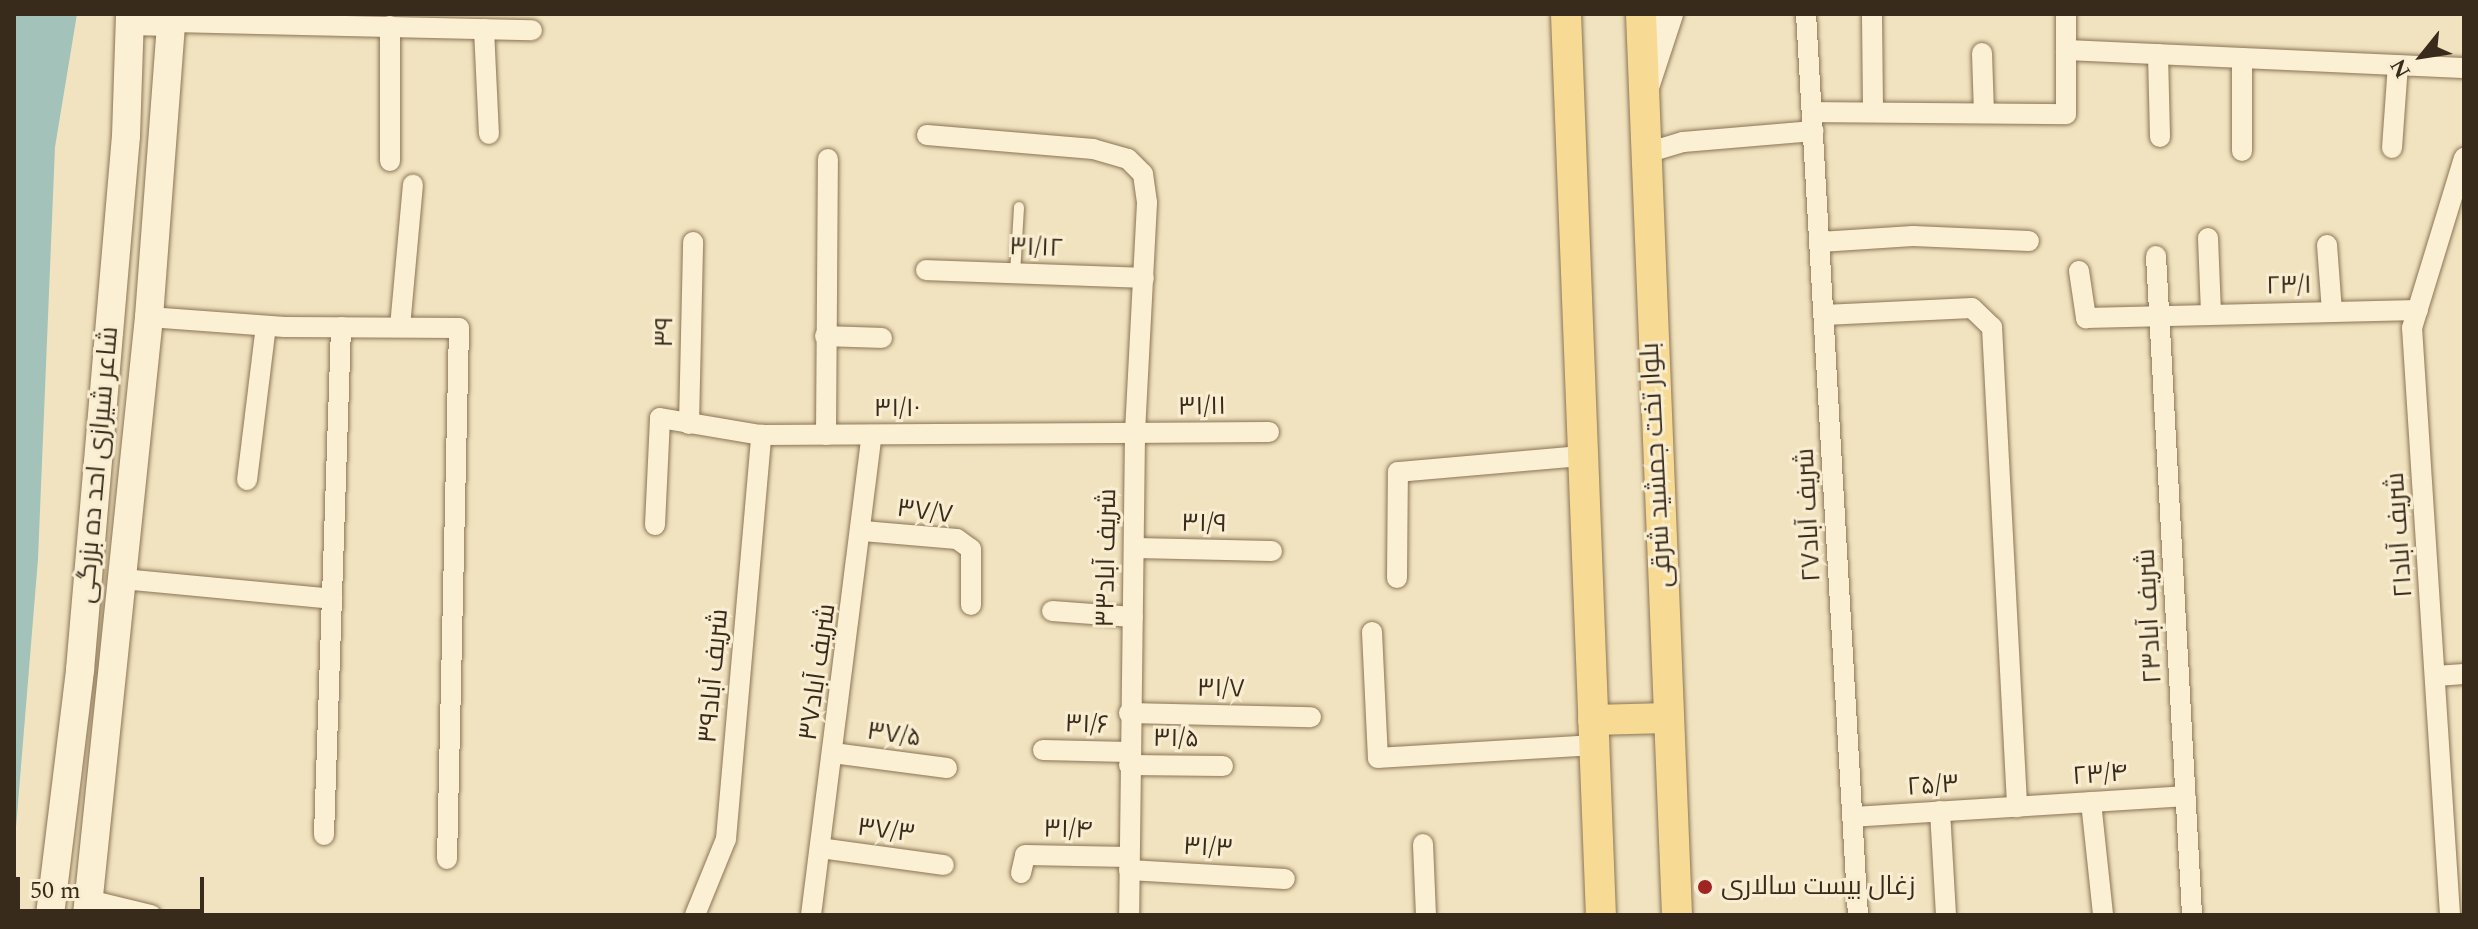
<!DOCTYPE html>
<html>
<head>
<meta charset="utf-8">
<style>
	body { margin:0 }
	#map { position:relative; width:2478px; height:929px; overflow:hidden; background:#f1e3bf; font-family:Spectral,Cairo,serif }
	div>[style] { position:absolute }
	.water>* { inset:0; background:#a3c2ba }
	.roads { filter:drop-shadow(0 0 2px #8b7456) drop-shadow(0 0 2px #8b7456) }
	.lane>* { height:10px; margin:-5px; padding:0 5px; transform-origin:5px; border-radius:5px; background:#fbf0d3 }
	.street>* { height:20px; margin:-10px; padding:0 10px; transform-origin:10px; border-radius:10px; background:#fbf0d3 }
	.secondary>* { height:28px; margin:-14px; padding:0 14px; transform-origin:14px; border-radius:14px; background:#fbf0d3 }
	.primary>* { height:30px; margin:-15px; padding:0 15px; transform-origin:15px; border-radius:15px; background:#f7db94 }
	.dots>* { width:22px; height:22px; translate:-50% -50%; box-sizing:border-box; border:4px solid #f8edd0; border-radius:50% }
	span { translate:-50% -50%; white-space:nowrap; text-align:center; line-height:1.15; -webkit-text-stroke:6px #f8edd0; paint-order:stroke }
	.street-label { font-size:26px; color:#392b1c }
	.poi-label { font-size:26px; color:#392b1c }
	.left { translate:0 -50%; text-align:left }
	.frame { position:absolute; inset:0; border:16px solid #392b1c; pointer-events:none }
	.north { position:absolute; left:2382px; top:16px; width:80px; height:80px; -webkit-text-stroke:6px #f8edd0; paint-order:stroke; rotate:240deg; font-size:22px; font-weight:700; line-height:32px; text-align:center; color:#392b1c }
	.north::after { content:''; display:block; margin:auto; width:28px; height:36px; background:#392b1c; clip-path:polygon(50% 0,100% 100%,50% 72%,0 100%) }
	.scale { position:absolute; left:16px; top:877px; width:188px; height:36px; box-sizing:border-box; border:4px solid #392b1c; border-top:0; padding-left:10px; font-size:24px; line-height:28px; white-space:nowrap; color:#392b1c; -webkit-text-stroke:6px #f8edd0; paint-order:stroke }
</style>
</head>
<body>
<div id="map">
	<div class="water">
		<i style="clip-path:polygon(14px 14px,77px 14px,55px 147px,38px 559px,14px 852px)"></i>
	</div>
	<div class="roads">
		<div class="lane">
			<i style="left:1015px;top:273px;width:66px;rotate:-86.5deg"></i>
		</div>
		<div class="street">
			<i style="left:1806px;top:14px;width:902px;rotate:86.7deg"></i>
			<i style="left:1872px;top:14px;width:98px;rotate:89.4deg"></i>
			<i style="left:171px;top:22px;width:361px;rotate:1.3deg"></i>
			<i style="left:390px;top:26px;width:135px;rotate:90deg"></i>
			<i style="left:484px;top:29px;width:105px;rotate:87.3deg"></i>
			<i style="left:2066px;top:50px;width:398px;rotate:2.6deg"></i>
			<i style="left:1982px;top:53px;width:60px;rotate:88.1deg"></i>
			<i style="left:2158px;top:54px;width:83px;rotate:88.6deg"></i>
			<i style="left:1812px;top:112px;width:254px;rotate:0.5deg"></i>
			<i style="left:2066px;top:114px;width:100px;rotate:-90deg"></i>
			<i style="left:927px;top:135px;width:167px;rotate:4.8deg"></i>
			<i style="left:1093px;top:149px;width:36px;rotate:16deg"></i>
			<i style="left:1128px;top:159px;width:21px;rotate:45deg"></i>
			<i style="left:1143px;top:174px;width:29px;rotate:82deg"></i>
			<i style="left:1147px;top:203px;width:232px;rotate:93deg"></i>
			<i style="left:1135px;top:435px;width:480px;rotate:90.7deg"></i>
			<i style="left:2392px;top:148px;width:83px;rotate:-85.9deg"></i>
			<i style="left:2242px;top:151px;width:93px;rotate:-90deg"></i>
			<i style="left:1643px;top:154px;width:42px;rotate:-16.7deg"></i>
			<i style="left:1683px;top:142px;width:131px;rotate:-4.8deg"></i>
			<i style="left:2208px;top:238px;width:75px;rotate:87.7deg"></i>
			<i style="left:1820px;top:242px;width:93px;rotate:-3.7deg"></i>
			<i style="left:1913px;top:236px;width:116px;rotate:2.5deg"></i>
			<i style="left:2327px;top:245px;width:66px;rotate:85.7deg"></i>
			<i style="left:2156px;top:256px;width:660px;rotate:86.87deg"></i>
			<i style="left:926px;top:270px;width:218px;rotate:2.1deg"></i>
			<i style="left:2079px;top:271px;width:48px;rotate:81.5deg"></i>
			<i style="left:2086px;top:318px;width:332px;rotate:-1.4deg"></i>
			<i style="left:1824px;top:315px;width:148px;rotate:-2.7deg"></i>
			<i style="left:1972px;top:308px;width:28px;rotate:44deg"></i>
			<i style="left:1992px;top:327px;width:481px;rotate:87deg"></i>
			<i style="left:149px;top:317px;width:136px;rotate:4.2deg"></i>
			<i style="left:285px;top:327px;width:174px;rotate:0.3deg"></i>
			<i style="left:459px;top:328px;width:531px;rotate:91.29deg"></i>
			<i style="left:400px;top:327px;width:143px;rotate:-84.8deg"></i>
			<i style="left:825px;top:336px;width:57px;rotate:2deg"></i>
			<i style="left:689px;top:424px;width:182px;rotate:-88.7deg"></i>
			<i style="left:826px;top:435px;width:276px;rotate:-89.6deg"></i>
			<i style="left:247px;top:480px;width:155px;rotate:-83deg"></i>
			<i style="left:655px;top:525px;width:107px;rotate:-87.3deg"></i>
			<i style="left:660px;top:418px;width:102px;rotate:9.6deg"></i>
			<i style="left:761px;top:435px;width:508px;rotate:-0.34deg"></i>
			<i style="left:863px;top:531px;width:94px;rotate:4.9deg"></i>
			<i style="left:957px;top:539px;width:17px;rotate:36deg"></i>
			<i style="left:971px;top:549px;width:56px;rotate:90deg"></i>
			<i style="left:1135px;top:548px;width:137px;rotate:1.3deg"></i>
			<i style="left:1397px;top:578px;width:106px;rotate:-89.5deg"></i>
			<i style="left:1398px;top:472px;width:185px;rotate:-5deg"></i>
			<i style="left:122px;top:579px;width:211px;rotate:5.4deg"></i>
			<i style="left:1052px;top:611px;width:81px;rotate:4.2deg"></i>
			<i style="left:1372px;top:632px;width:126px;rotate:87.3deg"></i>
			<i style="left:1378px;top:758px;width:216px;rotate:-3.4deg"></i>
			<i style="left:2436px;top:676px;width:28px;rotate:-4deg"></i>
			<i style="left:1129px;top:713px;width:182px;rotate:1.3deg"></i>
			<i style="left:1043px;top:750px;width:86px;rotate:1.3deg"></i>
			<i style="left:833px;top:753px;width:115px;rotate:7.5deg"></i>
			<i style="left:1129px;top:765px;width:94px;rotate:0.6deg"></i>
			<i style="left:2091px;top:802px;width:114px;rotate:83.9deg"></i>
			<i style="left:1940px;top:811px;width:104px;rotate:86.7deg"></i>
			<i style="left:1852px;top:817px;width:334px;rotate:-3.6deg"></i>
			<i style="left:324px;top:835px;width:508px;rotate:-88.08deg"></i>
			<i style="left:1423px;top:844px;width:71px;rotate:87.6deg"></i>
			<i style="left:820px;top:848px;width:125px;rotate:7.8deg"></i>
			<i style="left:1129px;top:870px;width:156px;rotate:3.3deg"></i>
			<i style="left:1021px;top:873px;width:18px;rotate:-77deg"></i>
			<i style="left:1025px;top:855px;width:104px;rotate:1.1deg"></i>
			<i style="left:89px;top:900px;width:64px;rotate:13.6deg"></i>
			<i style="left:695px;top:915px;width:82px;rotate:-67.8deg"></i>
			<i style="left:726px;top:839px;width:406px;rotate:-85deg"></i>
			<i style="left:811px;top:915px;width:484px;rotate:-82.8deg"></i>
			<i style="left:2450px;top:915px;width:588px;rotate:-93.7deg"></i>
			<i style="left:2412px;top:328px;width:178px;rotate:-73deg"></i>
		</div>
		<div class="secondary">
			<i style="left:1645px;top:87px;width:77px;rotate:-71.8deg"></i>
			<i style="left:50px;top:915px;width:247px;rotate:-83deg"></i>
			<i style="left:80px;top:670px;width:536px;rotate:-85.08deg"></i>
			<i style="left:126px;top:136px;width:122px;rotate:-88.1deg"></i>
			<i style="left:87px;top:915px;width:601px;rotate:-84.08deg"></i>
			<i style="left:149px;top:317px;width:296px;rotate:-85.7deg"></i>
			<i style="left:171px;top:22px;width:41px;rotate:-178.6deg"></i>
		</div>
		<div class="primary">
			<i style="left:1566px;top:14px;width:902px;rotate:87.78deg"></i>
			<i style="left:1641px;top:14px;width:902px;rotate:87.71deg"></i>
			<i style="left:1593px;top:720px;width:75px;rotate:-1.5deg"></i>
		</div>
	</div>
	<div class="dots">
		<i style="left:1705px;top:887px;background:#9e2522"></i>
	</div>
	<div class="street-label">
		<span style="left:1036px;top:248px;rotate:2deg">۳۱/۱۲</span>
		<span style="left:2289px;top:286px;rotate:-1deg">۲۳/۱</span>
		<span style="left:665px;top:332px;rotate:-89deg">۳۹</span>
		<span style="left:1202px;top:407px;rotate:-1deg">۳۱/۱۱</span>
		<span style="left:897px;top:409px">۳۱/۱۰</span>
		<span style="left:98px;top:465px;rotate:-85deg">شاعر شیرازی احد ده بزرگی</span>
		<span style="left:1657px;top:465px;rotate:-93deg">بلوار تخت جمشید شرقی</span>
		<span style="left:925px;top:512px;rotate:7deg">۳۷/۷</span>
		<span style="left:1809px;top:515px;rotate:-93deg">شریف آباد۲۷</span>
		<span style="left:1204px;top:524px;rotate:1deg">۳۱/۹</span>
		<span style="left:2400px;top:535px;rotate:-94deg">شریف آباد۲۱</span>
		<span style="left:1107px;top:558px;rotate:-89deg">شریف آباد۳۳</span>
		<span style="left:2150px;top:616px;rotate:-93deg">شریف آباد۲۳</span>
		<span style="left:818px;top:672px;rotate:-82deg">شریف آباد۳۷</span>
		<span style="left:714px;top:676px;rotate:-85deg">شریف آباد۳۹</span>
		<span style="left:1221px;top:689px;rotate:1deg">۳۱/۷</span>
		<span style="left:1087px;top:725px;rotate:2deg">۳۱/۶</span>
		<span style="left:894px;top:735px;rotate:8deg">۳۷/۵</span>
		<span style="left:1176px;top:739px;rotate:1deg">۳۱/۵</span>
		<span style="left:2100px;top:775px;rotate:-4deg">۲۳/۴</span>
		<span style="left:1933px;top:786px;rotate:-4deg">۲۵/۳</span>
		<span style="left:1068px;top:830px;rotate:1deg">۳۱/۴</span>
		<span style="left:886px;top:831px;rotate:7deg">۳۷/۳</span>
		<span style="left:1208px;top:848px;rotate:3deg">۳۱/۳</span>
	</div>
	<div class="poi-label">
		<span class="left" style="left:1721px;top:887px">زغال بیست سالاری</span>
	</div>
	<div class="frame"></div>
	<div class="north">N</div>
	<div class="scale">50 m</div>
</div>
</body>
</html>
